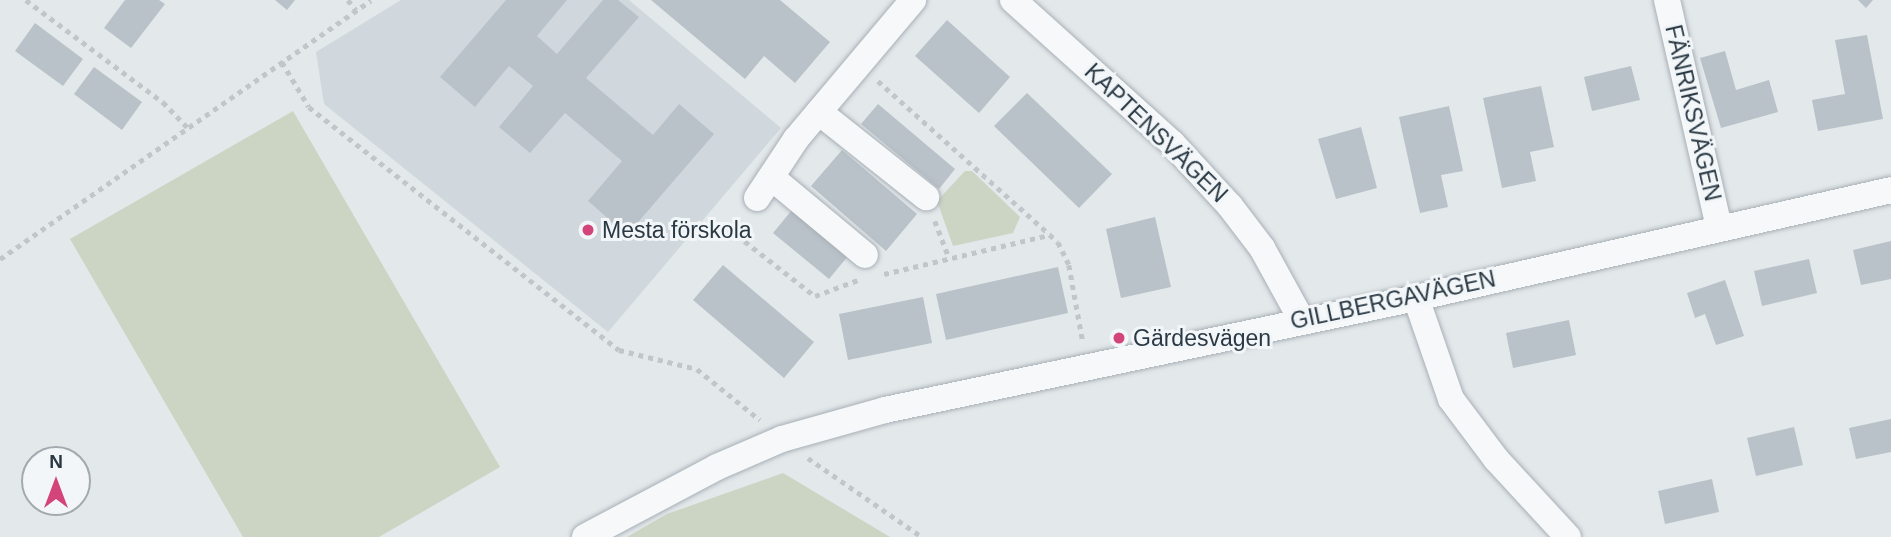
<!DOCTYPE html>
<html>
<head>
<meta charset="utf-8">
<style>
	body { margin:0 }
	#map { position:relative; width:1891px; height:537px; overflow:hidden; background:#e3e8eb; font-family:Helvetica,sans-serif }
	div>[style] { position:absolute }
	.built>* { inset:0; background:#d0d8dd }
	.green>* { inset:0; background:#ccd5c3 }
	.building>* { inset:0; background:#b9c2c9 }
	.path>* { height:4.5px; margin-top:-2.25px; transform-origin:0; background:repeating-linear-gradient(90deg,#c1c6ca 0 5px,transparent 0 10px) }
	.roads { filter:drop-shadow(0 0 2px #a8b0b6) drop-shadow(0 0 2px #a8b0b6) }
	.minor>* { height:26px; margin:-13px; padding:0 13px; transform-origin:13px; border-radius:13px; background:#f6f8f9 }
	.dots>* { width:19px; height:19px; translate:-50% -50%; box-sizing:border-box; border:4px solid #f2f6f8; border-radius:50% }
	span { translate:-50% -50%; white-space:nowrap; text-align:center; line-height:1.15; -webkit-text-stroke:6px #f2f6f8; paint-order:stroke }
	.street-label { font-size:23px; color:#2a3944 }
	.poi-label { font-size:23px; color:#2a3944 }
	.left { translate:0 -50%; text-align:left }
	.north { position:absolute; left:21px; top:446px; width:70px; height:70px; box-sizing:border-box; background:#f2f6f8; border:2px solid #a2aab0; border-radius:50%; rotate:0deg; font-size:19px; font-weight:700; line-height:28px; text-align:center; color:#2a3944 }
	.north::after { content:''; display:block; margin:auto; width:24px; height:32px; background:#d3457a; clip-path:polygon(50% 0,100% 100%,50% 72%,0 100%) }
</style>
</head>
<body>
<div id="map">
	<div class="built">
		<i style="clip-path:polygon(401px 0,629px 0,781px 128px,608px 332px,324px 104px,316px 52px)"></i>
	</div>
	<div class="green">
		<i style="clip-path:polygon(293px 111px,500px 467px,379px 537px,243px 537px,70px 239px)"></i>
		<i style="clip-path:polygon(965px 171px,972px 171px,1020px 217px,1013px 233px,953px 246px,937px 201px)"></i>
		<i style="clip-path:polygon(783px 473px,890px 537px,627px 537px,667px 514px)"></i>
	</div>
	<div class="building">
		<i style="clip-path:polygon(125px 0,159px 0,165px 4px,131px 48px,104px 28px)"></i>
		<i style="clip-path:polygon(275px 0,295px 0,287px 10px)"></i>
		<i style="clip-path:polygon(506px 0,567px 0,537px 36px,557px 54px,603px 0,618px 0,639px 17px,586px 78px,653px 135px,679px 104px,714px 134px,627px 235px,588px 201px,622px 161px,565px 113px,530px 153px,499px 127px,533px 86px,509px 66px,475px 107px,440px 77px)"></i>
		<i style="clip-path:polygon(651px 0,780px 0,830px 42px,795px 83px,764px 56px,745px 79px)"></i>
		<i style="clip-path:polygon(1858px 0,1873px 0,1866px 8px)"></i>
		<i style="clip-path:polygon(947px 20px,1010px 77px,979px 113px,915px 56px)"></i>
		<i style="clip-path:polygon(35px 23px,83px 59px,63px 86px,15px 51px)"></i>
		<i style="clip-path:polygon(1867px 35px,1883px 119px,1818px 131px,1812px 100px,1845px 94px,1835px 40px)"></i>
		<i style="clip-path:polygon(1725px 51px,1736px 90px,1769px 80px,1778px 112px,1721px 128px,1700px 58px)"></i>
		<i style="clip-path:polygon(1631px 66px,1640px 100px,1592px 111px,1584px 77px)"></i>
		<i style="clip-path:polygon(94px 67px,142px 102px,122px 130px,74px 94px)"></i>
		<i style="clip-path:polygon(1541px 86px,1554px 147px,1530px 152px,1536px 181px,1502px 188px,1483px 98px)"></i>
		<i style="clip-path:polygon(1027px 93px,1112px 174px,1079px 208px,994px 126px)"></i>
		<i style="clip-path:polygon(878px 104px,955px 169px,939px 189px,861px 124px)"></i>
		<i style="clip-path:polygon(1449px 106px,1463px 171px,1441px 175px,1448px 207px,1420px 213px,1399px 117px)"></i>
		<i style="clip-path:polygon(1361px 127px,1377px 188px,1336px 199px,1318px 139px)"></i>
		<i style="clip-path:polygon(842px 150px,917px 214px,886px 251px,811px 186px)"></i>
		<i style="clip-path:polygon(792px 210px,848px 256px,829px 279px,773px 233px)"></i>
		<i style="clip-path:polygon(1155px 217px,1171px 287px,1121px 298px,1106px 229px)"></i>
		<i style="clip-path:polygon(1891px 241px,1891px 279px,1861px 285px,1853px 250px)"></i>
		<i style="clip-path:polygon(1809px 259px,1817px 293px,1762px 306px,1754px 271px)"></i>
		<i style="clip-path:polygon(723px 265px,814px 342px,784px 378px,693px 300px)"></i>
		<i style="clip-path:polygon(1058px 267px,1068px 313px,946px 340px,936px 294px)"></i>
		<i style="clip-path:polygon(1725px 280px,1744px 336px,1716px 345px,1705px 314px,1695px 318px,1687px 293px)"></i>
		<i style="clip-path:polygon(923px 297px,932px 343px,848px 360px,839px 314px)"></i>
		<i style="clip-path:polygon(1569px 320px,1576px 355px,1513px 368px,1506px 333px)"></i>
		<i style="clip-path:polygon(1891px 419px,1891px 452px,1856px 459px,1849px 428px)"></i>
		<i style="clip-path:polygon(1794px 427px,1803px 465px,1756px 476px,1747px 438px)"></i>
		<i style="clip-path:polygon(1712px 479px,1719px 512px,1665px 524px,1658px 491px)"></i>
	</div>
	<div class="path">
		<i style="left:26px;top:0;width:171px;rotate:36.7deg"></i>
		<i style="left:163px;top:102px;width:36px;rotate:46deg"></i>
		<i style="left:348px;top:0;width:13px;rotate:51deg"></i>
		<i style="left:282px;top:62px;width:52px;rotate:59deg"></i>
		<i style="left:309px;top:107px;width:394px;rotate:38.1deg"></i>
		<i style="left:619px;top:350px;width:80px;rotate:13.7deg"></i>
		<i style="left:697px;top:369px;width:81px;rotate:39deg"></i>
		<i style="left:878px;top:81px;width:241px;rotate:41.8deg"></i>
		<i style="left:1058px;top:242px;width:25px;rotate:64deg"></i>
		<i style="left:1069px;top:265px;width:78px;rotate:79.7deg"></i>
		<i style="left:935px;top:221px;width:40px;rotate:69deg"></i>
		<i style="left:729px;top:229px;width:109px;rotate:37.9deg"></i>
		<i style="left:815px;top:296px;width:46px;rotate:-20.4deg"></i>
		<i style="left:0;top:259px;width:452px;rotate:-34.9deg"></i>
		<i style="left:884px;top:274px;width:170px;rotate:-13.3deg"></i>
		<i style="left:808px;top:458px;width:139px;rotate:34.7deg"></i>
	</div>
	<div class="roads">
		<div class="minor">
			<i style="left:1013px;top:0;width:214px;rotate:42deg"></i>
			<i style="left:1172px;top:143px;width:86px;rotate:47.4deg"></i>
			<i style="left:1230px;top:206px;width:53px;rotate:52.7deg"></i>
			<i style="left:1262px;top:248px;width:81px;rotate:61.2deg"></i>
			<i style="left:1667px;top:0;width:233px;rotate:77.1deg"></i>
			<i style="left:819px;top:112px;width:137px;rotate:38.5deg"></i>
			<i style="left:771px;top:177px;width:122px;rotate:39.7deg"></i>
			<i style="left:757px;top:198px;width:71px;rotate:-56.5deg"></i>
			<i style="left:796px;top:139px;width:182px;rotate:-49.9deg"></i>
			<i style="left:1416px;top:298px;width:107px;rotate:70.9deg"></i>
			<i style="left:1451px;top:399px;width:75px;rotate:53.1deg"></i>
			<i style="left:1496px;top:459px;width:106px;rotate:47.3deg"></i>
			<i style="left:585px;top:537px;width:149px;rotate:-27.9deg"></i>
			<i style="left:717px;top:467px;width:71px;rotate:-23.3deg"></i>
			<i style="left:782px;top:439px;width:107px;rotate:-15.7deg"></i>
			<i style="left:885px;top:410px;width:543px;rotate:-11.91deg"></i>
			<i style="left:1416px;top:298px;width:487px;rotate:-12.8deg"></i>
		</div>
	</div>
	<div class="dots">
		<i style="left:588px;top:230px;background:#d3457a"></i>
		<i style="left:1119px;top:338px;background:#d3457a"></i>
	</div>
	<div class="street-label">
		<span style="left:1693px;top:113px;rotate:77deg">FÄNRIKSVÄGEN</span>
		<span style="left:1156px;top:133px;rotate:44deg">KAPTENSVÄGEN</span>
		<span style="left:1393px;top:300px;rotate:-12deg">GILLBERGAVÄGEN</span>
	</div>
	<div class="poi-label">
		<span class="left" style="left:602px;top:230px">Mesta förskola</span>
		<span class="left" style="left:1133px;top:338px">Gärdesvägen</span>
	</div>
	<div class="north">N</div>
</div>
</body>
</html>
